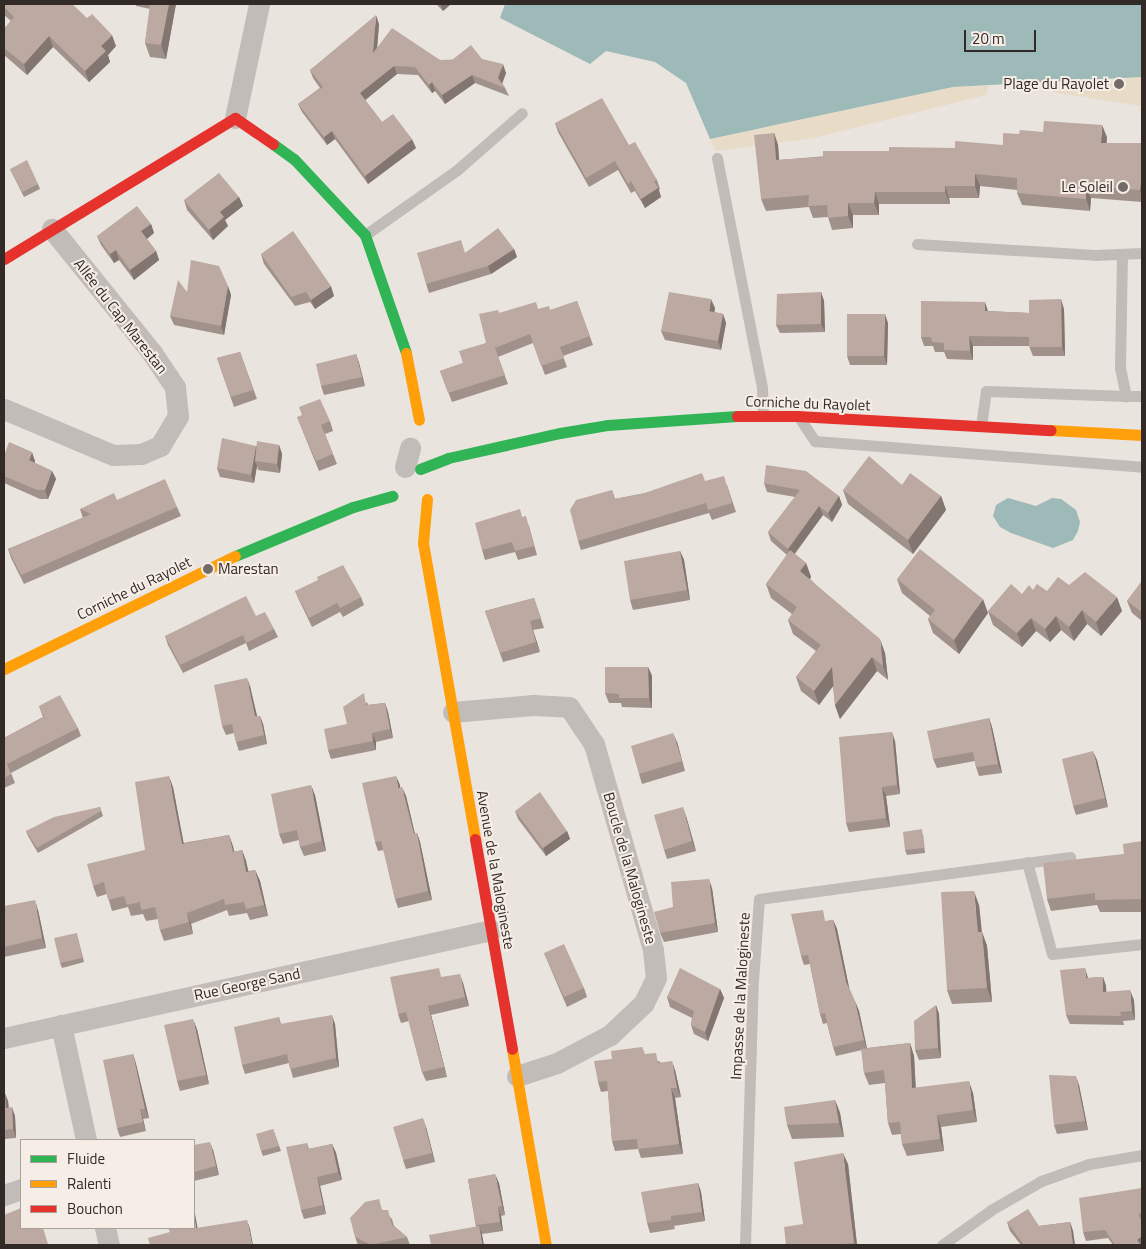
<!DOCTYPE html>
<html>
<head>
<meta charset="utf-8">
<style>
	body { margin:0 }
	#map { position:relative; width:1146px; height:1249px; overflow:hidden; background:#eae4de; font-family:"Titillium Web",sans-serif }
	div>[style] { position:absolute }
	.sand>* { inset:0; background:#e8dbc7 }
	.water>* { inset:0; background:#9db9b8 }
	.lane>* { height:11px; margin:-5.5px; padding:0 5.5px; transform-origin:5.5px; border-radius:5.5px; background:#c2bcb8 }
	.street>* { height:21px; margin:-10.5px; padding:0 10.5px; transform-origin:10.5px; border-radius:10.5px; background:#c2bcb8 }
	.fast>* { height:11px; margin:-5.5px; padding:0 5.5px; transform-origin:5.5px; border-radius:5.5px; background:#30b455 }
	.slow>* { height:11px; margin:-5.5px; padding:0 5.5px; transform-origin:5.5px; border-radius:5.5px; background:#ff9f0a }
	.jam>* { height:11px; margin:-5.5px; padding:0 5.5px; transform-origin:5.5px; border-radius:5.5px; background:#e5322d }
	.wall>* { inset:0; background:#a1918b }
	.shaded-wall>* { inset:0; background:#837671 }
	.building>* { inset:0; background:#bba9a2 }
	.dots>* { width:14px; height:14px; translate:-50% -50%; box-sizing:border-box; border:2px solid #f6eee6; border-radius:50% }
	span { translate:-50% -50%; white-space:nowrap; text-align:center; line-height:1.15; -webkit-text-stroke:4px #f6eee6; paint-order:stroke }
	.poi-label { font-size:15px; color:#322a27 }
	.right { translate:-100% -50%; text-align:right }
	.left { translate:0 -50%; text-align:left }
	.street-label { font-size:15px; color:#322a27 }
	.frame { position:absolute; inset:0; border:5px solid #322a27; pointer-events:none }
	.legend { position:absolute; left:20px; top:1139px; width:175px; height:90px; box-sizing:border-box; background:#f6eee6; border:1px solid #a8a09a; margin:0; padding:6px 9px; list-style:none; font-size:15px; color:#322a27 }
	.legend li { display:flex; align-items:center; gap:10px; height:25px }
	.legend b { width:25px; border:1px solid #a8a09a }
	.scale { position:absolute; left:964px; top:30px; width:72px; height:22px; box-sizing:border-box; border:2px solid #322a27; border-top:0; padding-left:6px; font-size:15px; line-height:18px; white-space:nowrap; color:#322a27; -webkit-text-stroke:4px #f6eee6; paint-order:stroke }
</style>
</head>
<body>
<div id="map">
	<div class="sand">
		<i style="clip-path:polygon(1142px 76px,1142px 106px,1051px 92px)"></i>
		<i style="clip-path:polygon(989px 86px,986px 95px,814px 138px,716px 151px,710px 139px,953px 87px)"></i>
	</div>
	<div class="water">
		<i style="clip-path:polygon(505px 4px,1142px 4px,1142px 77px,953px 87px,710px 139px,686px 83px,655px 62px,606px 51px,590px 64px,500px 18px)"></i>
		<i style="clip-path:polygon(1008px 498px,1036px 506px,1052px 498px,1061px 499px,1076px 510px,1080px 522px,1078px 531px,1073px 540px,1053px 548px,1011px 533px,1000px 527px,993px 516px,996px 505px)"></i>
	</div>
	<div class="lane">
		<i style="left:717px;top:158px;width:234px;rotate:78.9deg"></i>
		<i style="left:762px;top:388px;width:26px;rotate:88deg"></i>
		<i style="left:365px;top:235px;width:113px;rotate:-35.2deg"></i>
		<i style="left:457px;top:170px;width:86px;rotate:-41.2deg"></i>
		<i style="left:917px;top:244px;width:178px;rotate:3.5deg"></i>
		<i style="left:1095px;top:255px;width:47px;rotate:-2.4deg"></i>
		<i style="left:1122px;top:254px;width:114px;rotate:91deg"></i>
		<i style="left:1120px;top:368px;width:29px;rotate:78deg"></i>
		<i style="left:1126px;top:396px;width:16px"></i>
		<i style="left:800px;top:419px;width:27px;rotate:56deg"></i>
		<i style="left:815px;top:441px;width:328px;rotate:4.5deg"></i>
		<i style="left:981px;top:426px;width:35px;rotate:-82deg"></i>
		<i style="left:986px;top:391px;width:140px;rotate:2deg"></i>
		<i style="left:1027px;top:862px;width:95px;rotate:74.8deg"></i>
		<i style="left:1052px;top:954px;width:91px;rotate:-6.3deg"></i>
		<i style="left:745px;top:1245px;width:265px;rotate:-88.3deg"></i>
		<i style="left:753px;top:980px;width:81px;rotate:-85.8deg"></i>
		<i style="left:759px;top:899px;width:314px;rotate:-7.7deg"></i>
		<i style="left:942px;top:1245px;width:60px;rotate:-35.5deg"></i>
		<i style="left:991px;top:1210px;width:58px;rotate:-30.1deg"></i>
		<i style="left:1041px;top:1181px;width:51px;rotate:-19.5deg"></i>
		<i style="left:1089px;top:1164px;width:54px;rotate:-9.6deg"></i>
	</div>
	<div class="street">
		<i style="left:235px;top:118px;width:116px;rotate:-78.1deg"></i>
		<i style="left:4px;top:409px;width:118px;rotate:22.9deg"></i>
		<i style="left:113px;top:455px;width:28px;rotate:-2deg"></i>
		<i style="left:141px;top:454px;width:21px;rotate:-23deg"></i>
		<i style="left:160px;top:446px;width:35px;rotate:-59deg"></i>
		<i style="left:178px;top:416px;width:29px;rotate:-96deg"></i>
		<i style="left:175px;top:387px;width:40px;rotate:-124deg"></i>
		<i style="left:153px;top:354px;width:161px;rotate:-128.9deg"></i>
		<i style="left:405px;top:467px;width:20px;rotate:-75deg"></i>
		<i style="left:453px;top:712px;width:80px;rotate:-5deg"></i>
		<i style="left:533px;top:705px;width:36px;rotate:3deg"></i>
		<i style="left:569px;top:707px;width:45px;rotate:56deg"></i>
		<i style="left:594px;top:744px;width:214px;rotate:74deg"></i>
		<i style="left:653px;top:950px;width:28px;rotate:84deg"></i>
		<i style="left:656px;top:978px;width:28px;rotate:116deg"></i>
		<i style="left:644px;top:1003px;width:47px;rotate:136.7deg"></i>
		<i style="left:610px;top:1035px;width:60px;rotate:152.2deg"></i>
		<i style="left:557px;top:1063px;width:42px;rotate:162deg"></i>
		<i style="left:61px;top:1025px;width:118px;rotate:77.7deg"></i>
		<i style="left:4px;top:1038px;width:499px;rotate:-12.5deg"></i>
		<i style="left:4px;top:1195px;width:18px;rotate:-19deg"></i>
		<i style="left:105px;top:1228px;width:17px;rotate:77deg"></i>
	</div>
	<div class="fast">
		<i style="left:273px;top:144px;width:26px;rotate:36deg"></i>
		<i style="left:294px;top:159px;width:104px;rotate:46.9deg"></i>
		<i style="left:365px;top:235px;width:125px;rotate:70.8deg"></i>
		<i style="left:420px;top:469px;width:30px;rotate:-21deg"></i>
		<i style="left:448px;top:458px;width:115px;rotate:-12.6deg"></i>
		<i style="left:560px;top:433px;width:49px;rotate:-9.5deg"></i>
		<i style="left:608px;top:425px;width:129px;rotate:-4deg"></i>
		<i style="left:235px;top:556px;width:128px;rotate:-22.6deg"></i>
		<i style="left:353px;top:507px;width:41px;rotate:-15.8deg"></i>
	</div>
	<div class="slow">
		<i style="left:406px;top:353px;width:68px;rotate:79deg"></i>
		<i style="left:1051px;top:430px;width:91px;rotate:3.1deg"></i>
		<i style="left:427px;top:499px;width:44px;rotate:95.2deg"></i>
		<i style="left:423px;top:543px;width:301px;rotate:80deg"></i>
		<i style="left:4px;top:669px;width:257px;rotate:-26.1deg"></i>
		<i style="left:512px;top:1049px;width:199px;rotate:80.2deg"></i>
	</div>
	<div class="jam">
		<i style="left:4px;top:259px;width:271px;rotate:-31.4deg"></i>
		<i style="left:235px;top:118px;width:46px;rotate:34.4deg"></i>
		<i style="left:737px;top:416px;width:60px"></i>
		<i style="left:797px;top:416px;width:254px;rotate:3.2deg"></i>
		<i style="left:475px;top:839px;width:213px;rotate:80deg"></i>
	</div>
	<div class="wall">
		<i style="clip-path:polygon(4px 4px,116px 46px,108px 55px,110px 62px,89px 82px,53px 47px,27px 75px,4px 55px,4px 29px,11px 21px,4px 15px)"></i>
		<i style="clip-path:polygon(135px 4px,176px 4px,166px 59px,150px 57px,145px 43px,150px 9px,136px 6px)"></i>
		<i style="clip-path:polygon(436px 4px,451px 4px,443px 11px)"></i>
		<i style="clip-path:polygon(379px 24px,377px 48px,440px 60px,482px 59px,506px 73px,502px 83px,505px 88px,509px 96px,475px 83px,445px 104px,435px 91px,432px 93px,418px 75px,397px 74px,365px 100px,382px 122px,416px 148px,368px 184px,335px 139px,327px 145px,302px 112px,298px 104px,320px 88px,313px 78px,310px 70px)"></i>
		<i style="clip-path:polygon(555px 123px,629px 145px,657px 180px,660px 189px,659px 190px,661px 197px,645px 208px,635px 191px,631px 193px,618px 170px,589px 187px,558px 132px)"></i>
		<i style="clip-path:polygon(774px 133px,778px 145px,779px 160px,889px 151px,955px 148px,1003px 145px,1019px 134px,1107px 137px,1106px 143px,1142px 143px,1142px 202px,1091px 198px,1090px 211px,1022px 205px,1017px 193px,1017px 190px,980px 186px,979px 198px,949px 198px,950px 204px,879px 204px,879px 215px,853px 215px,853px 228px,832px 230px,828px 217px,813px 218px,809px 207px,766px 211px,761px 199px)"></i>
		<i style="clip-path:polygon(10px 169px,38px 184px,40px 189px,24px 197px)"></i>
		<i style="clip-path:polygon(239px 197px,243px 206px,225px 220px,228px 226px,213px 240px,187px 210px,184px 200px)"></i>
		<i style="clip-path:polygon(151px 224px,154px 233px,147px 239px,156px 251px,159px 260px,134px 280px,119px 260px,114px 263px,101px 245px,97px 236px)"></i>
		<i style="clip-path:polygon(514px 249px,517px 257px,491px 274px,429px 293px,426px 284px,466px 253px)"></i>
		<i style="clip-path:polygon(261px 254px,334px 296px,315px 309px,310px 302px,295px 306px,264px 264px)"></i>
		<i style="clip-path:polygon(228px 286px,231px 295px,224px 335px,174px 325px,170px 316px,187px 292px)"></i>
		<i style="clip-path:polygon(821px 292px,824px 301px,825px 332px,780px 333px,776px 325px)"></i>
		<i style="clip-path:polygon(577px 301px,593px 345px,563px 356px,567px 367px,545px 375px,533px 343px,498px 357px,508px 384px,452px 402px,440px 371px,463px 363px,486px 343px,499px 313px,538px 309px,551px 310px)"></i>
		<i style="clip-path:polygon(715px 308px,714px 312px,723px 314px,726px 323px,721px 350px,665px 340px,661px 331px)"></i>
		<i style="clip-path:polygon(1064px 309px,1065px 356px,1033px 356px,1029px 346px,973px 346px,973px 360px,947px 359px,944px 352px,935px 352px,933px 346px,924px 346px,921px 337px,988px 311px,1029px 313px)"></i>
		<i style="clip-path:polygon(888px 323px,887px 365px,850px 365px,847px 356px)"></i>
		<i style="clip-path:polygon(240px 352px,257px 399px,234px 407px,217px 358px)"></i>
		<i style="clip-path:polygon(356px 354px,359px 363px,365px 386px,324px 395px,321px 386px)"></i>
		<i style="clip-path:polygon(297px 417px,330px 421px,333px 431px,325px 434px,337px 464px,319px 471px)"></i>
		<i style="clip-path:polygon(279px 445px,282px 454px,280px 473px,258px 470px,257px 466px,254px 483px,220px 477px,217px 468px,256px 446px)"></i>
		<i style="clip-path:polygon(4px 456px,35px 461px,35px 463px,52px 471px,56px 479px,48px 499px,40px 499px,4px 483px)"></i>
		<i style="clip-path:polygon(705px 481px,727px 485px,736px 512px,712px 520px,709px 513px,581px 550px,578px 541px,612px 490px,615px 499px)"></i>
		<i style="clip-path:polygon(764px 483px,839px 496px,842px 505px,832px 522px,823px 515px,795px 554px,806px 563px,811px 577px,810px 579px,885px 653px,888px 680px,877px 671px,840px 719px,835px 705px,833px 686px,819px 705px,801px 691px,796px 677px,816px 651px,793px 634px,788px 620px,792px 614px,771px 598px,766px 584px,787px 555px,771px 541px,768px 532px,795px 497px,767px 492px)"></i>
		<i style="clip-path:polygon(902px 485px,941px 496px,946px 510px,913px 554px,848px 504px,843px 490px)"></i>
		<i style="clip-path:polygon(117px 500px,177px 507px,181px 516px,24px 584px,11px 558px,8px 549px,83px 518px,80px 509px)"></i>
		<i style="clip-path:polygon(523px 517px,529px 526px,537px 555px,518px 560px,515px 552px,485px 560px,482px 550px)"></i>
		<i style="clip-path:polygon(680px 551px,684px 560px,690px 600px,633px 610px,630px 600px)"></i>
		<i style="clip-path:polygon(897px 579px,988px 613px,959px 654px,933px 633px,928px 619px,930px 616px,902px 593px)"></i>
		<i style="clip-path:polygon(1142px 581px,1142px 621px,1132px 613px,1127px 601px)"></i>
		<i style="clip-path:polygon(1069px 585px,1122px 611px,1101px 636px,1087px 624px,1074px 641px,1061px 630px,1050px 642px,1036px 631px,1022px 647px,993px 625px,988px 611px,1033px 590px,1047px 591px)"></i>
		<i style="clip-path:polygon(295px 591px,361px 597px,364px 605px,343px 617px,340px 612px,312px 627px,299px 600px)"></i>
		<i style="clip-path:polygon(534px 598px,544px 628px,533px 630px,540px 652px,503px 662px,485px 611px)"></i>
		<i style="clip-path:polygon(256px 616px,274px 629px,278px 637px,249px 651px,246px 643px,183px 673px,168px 645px,165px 636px)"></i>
		<i style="clip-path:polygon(648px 667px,652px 676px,652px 708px,622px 707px,621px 703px,609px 703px,605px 693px)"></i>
		<i style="clip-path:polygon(250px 686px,257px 716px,260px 716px,263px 724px,267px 744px,239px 751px,236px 742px,234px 733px,226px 735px,222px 726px)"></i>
		<i style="clip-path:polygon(367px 702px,368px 705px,385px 703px,388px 712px,393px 738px,376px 742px,376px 750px,331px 759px,328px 750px,347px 724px)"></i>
		<i style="clip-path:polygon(39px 706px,78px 728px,81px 736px,11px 773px,15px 783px,4px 788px,4px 738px,43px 717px)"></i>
		<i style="clip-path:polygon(989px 718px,992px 727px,1002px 773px,979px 776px,976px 767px,975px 761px,937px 768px,933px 759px)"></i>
		<i style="clip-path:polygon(895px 741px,900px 794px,886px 796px,890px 827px,849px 832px,846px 823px)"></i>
		<i style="clip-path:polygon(677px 742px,685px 771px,642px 784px,639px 774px)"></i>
		<i style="clip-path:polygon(1097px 760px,1108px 807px,1076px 815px,1073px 806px)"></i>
		<i style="clip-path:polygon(400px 785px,400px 788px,406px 796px,415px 834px,417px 833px,420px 842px,432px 900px,398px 908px,395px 899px,384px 850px,378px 851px,375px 842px)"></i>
		<i style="clip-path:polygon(173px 787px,183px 843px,229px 835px,234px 852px,242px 850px,246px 861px,248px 871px,255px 870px,260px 881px,268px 916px,250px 920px,247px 913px,229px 916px,227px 910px,191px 924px,193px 934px,164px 941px,160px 930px,158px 919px,146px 921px,143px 914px,131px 916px,128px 907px,112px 911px,107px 894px,97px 897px,93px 886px,145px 850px)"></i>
		<i style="clip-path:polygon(315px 795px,326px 851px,304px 856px,300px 847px,299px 840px,283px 844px,279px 834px)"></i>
		<i style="clip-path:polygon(100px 807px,103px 816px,38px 853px,28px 836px,26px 831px)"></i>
		<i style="clip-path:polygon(515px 811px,567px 831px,570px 839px,546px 856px,518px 819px)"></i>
		<i style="clip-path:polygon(686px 816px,696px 851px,667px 859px,664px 850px)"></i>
		<i style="clip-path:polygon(923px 834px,925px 853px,907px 855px,905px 850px)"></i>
		<i style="clip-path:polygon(1142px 841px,1142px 912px,1100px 912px,1097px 905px,1051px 911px,1047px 899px,1124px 854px)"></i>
		<i style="clip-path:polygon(712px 888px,718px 932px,664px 942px,660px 933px,673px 907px)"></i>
		<i style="clip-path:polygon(979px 905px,982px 932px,987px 946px,992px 1002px,952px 1004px,947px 990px)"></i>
		<i style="clip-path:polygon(4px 906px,38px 910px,46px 948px,4px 957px)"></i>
		<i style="clip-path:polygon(833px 920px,837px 929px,849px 988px,859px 1011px,867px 1048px,910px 1043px,914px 1056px,916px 1088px,973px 1093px,977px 1122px,941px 1127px,944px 1151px,907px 1156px,902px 1144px,901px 1134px,892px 1135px,888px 1123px,885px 1083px,869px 1085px,864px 1073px,862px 1050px,836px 1056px,833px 1047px,827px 1023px,823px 1024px,820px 1014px,810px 964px,804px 965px,801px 956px,827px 921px)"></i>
		<i style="clip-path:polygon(78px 938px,84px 962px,62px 968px,60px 963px)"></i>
		<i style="clip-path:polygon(544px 953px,584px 988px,587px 997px,567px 1007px)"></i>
		<i style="clip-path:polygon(443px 977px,463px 983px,469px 1006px,431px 1015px,447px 1077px,426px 1081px,422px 1072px,409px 1021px,401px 1023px,398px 1014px)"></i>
		<i style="clip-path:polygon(1103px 977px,1106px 986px,1106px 992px,1134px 1000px,1135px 1020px,1123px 1021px,1124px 1025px,1070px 1024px,1066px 1015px,1088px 978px)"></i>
		<i style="clip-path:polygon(720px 989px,724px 998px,708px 1041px,694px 1034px,691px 1025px,692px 1018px,670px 1007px,667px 997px)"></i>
		<i style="clip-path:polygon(936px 1005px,939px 1014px,941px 1058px,919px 1060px,915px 1050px)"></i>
		<i style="clip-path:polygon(279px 1017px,281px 1024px,335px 1024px,339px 1067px,293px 1078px,289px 1063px,245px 1074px,242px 1065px)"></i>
		<i style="clip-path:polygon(197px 1029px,209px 1084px,180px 1091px,177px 1081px)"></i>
		<i style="clip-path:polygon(133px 1054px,136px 1064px,149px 1118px,143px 1119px,146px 1131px,120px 1137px,117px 1128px)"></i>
		<i style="clip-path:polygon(645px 1054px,675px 1070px,681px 1097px,675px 1098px,683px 1154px,641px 1158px,638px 1149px,615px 1151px,612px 1141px,608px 1091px,601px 1092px,598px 1082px,612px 1059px)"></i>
		<i style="clip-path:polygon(1079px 1085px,1088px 1130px,1057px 1134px,1054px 1125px)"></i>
		<i style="clip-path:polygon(4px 1093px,8px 1101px,9px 1108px,15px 1116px,16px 1138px,4px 1139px)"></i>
		<i style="clip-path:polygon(835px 1100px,840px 1113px,844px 1137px,792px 1139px,787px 1125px)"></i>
		<i style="clip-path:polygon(426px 1127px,435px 1162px,406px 1169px,403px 1160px)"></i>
		<i style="clip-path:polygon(273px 1129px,281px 1151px,263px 1156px,261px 1151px)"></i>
		<i style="clip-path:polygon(307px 1143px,309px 1149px,332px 1144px,336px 1153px,342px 1180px,320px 1186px,326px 1214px,304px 1219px,301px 1210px)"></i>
		<i style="clip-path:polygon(194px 1145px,213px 1150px,219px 1175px,194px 1181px)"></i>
		<i style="clip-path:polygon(848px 1164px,857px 1245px,786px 1245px,803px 1224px)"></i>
		<i style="clip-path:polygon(468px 1179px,499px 1183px,505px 1215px,501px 1216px,503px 1231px,482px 1234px,476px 1227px)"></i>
		<i style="clip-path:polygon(698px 1183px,701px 1192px,705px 1221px,674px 1226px,675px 1229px,650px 1233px,647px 1223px)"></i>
		<i style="clip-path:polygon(1142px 1188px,1142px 1245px,1113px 1245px,1108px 1238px,1086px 1241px,1083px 1232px)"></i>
		<i style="clip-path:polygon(383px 1210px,392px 1219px,394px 1226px,407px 1237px,410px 1245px,358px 1245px,355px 1237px)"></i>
		<i style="clip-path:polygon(1007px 1222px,1039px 1226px,1070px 1222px,1073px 1231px,1075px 1245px,1021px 1245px,1010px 1231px)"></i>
	</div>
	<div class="shaded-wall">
		<i style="clip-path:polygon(169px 4px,176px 4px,166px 59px,161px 45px)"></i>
		<i style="clip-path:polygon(440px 4px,451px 4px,443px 11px)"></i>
		<i style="clip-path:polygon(376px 15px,379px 24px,376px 62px,373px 53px)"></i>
		<i style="clip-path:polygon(112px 35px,116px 46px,108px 55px,110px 62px,89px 82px,85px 71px,101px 46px)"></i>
		<i style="clip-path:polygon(49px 36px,53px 47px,27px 75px,24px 64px)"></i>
		<i style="clip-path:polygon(503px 64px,506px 73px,501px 87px,498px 78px)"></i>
		<i style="clip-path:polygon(394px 66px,397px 74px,363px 102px,360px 93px)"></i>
		<i style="clip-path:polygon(472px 75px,475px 83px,445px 104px,442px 95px)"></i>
		<i style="clip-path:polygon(432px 82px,435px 91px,432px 93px,429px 85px)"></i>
		<i style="clip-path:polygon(1102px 125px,1107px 137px,1106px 155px,1101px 143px)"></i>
		<i style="clip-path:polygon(332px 131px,335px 139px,327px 145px,324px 137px)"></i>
		<i style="clip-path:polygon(774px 133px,778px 145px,780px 172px,776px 160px)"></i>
		<i style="clip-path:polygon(412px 139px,416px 148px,368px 184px,365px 176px)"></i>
		<i style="clip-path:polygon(975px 174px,980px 186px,979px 198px,975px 186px)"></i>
		<i style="clip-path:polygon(1141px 183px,1142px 187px,1142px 197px,1140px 190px)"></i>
		<i style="clip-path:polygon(945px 186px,949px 198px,950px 204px,945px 192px)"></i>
		<i style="clip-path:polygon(1086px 186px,1091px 198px,1090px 211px,1086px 199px)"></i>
		<i style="clip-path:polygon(658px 188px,661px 197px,645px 208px,641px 199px)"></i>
		<i style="clip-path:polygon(875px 192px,879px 204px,879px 215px,874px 203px)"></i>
		<i style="clip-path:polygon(239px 197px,243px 206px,225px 220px,228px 226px,213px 240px,209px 230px,220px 212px)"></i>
		<i style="clip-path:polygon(848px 203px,853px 215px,853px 228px,848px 216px)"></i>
		<i style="clip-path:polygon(151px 224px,154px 233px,144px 241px,141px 231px)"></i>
		<i style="clip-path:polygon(514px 249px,517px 257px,491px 274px,488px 266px)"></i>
		<i style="clip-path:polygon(116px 250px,119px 260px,114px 263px,110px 254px)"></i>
		<i style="clip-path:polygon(156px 251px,159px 260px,134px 280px,130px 270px)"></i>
		<i style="clip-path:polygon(228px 286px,231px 295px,224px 335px,221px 326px)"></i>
		<i style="clip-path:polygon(331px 286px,334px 296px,315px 309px,311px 300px)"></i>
		<i style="clip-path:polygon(821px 292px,824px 301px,825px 332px,821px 324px)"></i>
		<i style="clip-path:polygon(711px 299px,715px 308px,713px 321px,709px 311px)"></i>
		<i style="clip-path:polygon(1061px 299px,1064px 309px,1065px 356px,1062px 347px)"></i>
		<i style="clip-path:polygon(985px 302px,988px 311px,985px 311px)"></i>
		<i style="clip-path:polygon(723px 314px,726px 323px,721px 350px,718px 341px)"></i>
		<i style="clip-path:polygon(885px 314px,888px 323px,887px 365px,884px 356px)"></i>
		<i style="clip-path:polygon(969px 336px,973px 346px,973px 360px,970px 351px)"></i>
		<i style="clip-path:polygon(356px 354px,359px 363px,365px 386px,362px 377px)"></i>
		<i style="clip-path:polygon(279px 445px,282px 454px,280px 473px,277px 464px)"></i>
		<i style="clip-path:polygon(256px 446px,259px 455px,255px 461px,257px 466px,254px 483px,251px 475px)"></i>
		<i style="clip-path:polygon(32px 452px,35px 461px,32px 469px,29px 460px)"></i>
		<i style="clip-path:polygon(52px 471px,56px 479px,48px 499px,45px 490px)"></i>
		<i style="clip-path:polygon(839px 496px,842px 505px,832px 522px,828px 513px)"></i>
		<i style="clip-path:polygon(941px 496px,946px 510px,913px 554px,908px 540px)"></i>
		<i style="clip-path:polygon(819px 506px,823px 515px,791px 558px,788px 549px)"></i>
		<i style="clip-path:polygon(680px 551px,684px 560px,690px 600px,687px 590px)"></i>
		<i style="clip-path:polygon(806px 563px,811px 577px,805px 585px,800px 571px)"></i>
		<i style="clip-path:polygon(1117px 597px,1122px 611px,1101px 636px,1096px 622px)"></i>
		<i style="clip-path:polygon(983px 599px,988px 613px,959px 654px,954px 640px)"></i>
		<i style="clip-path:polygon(1082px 610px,1087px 624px,1074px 641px,1069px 627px)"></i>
		<i style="clip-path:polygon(1056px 616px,1061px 630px,1050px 642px,1045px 629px)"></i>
		<i style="clip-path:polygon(1031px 618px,1036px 631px,1022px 647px,1017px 633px)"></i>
		<i style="clip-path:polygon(530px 621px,533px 630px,540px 652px,536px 642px)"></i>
		<i style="clip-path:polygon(880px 639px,885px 653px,888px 680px,883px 666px)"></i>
		<i style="clip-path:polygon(872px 657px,877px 671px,840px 719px,835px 705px)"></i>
		<i style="clip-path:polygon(648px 667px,652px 676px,652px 708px,649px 698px)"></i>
		<i style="clip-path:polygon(832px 667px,837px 681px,819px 705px,814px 691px)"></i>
		<i style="clip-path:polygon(247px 678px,250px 686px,259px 725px,255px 716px)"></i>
		<i style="clip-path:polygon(385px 703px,388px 712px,393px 738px,390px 729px)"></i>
		<i style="clip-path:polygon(260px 716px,263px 724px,267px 744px,264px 735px)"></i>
		<i style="clip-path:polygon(989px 718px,992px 727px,1002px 773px,998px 764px)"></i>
		<i style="clip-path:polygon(892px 732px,895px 741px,900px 794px,897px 785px)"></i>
		<i style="clip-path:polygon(372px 733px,376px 742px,376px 750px,373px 741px)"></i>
		<i style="clip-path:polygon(673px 733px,677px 742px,685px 771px,682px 761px)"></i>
		<i style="clip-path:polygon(1093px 751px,1097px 760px,1108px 807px,1105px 798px)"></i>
		<i style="clip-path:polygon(169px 776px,173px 787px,186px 855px,182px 844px)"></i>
		<i style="clip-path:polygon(396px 776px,400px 785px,401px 797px,398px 788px)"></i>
		<i style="clip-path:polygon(311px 785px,315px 795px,326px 851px,322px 841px)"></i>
		<i style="clip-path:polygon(402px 787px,406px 796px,417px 843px,414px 834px)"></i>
		<i style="clip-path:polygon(882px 787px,886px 796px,890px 827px,886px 818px)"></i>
		<i style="clip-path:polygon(683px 807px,686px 816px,696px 851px,692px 841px)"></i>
		<i style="clip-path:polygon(567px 831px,570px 839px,546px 856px,543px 848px)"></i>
		<i style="clip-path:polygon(417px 833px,420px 842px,432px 900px,428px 891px)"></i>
		<i style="clip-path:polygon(229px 835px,233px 846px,237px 863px,233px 852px)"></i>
		<i style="clip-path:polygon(242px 850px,246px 861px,251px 883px,246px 872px)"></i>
		<i style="clip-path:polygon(255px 870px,260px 881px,268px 916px,264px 905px)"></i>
		<i style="clip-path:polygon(709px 879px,712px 888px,718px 932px,715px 923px)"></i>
		<i style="clip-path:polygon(974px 891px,979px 905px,983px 947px,978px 932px)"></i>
		<i style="clip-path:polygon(35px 900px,38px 910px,46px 948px,42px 938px)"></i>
		<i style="clip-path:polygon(187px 913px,191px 924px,193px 934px,189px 922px)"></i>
		<i style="clip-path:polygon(833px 920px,837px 929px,850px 992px,846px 982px)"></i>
		<i style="clip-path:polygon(982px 932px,987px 946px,992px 1002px,987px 988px)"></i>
		<i style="clip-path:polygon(1085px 968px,1088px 978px,1086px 978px)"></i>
		<i style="clip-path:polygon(460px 974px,463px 983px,469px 1006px,465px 997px)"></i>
		<i style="clip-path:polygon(1103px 977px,1106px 986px,1107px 1002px,1103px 992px)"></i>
		<i style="clip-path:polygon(720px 989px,724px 998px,708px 1041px,705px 1032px)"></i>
		<i style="clip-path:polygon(1130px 990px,1134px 1000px,1135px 1020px,1132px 1011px)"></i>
		<i style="clip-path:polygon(855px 1001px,859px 1011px,867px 1049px,864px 1040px)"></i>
		<i style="clip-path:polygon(936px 1005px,939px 1014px,941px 1058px,938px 1048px)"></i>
		<i style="clip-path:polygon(428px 1006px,431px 1015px,447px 1077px,444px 1067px)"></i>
		<i style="clip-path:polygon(332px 1015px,335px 1024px,339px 1067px,336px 1058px)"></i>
		<i style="clip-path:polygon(193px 1019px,197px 1029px,209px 1084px,206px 1075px)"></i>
		<i style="clip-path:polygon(910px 1043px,914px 1056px,916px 1100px,912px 1088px)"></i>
		<i style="clip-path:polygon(133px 1054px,136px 1064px,149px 1118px,145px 1109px)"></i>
		<i style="clip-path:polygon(672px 1061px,675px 1070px,681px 1097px,677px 1088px)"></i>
		<i style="clip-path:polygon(1076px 1076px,1079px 1085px,1088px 1130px,1085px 1121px)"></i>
		<i style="clip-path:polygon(969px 1081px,973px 1093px,977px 1122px,973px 1110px)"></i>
		<i style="clip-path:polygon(671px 1088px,675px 1098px,683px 1154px,679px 1144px)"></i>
		<i style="clip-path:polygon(5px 1093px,8px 1101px,9px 1116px,6px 1108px)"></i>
		<i style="clip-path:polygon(835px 1100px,840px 1113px,844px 1137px,839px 1123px)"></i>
		<i style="clip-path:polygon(12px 1107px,15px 1116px,16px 1138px,13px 1129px)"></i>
		<i style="clip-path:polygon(140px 1109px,143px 1119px,146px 1131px,143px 1122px)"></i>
		<i style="clip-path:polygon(937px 1115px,941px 1127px,944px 1151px,940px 1139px)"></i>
		<i style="clip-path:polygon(423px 1118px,426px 1127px,435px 1162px,432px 1153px)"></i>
		<i style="clip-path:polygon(210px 1142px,213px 1150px,219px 1175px,216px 1166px)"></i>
		<i style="clip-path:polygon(332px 1144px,336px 1153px,342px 1180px,338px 1172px)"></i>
		<i style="clip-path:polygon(843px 1153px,848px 1164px,857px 1245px,855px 1245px,854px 1243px)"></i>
		<i style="clip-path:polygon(495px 1174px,499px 1183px,505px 1215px,502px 1206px)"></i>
		<i style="clip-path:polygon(317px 1177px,320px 1186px,326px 1214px,323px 1205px)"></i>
		<i style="clip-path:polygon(698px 1183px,701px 1192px,705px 1221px,702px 1212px)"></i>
		<i style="clip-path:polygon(498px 1207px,501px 1216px,503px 1231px,500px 1222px)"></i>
		<i style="clip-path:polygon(194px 1208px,199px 1236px,196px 1228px,194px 1216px)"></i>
		<i style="clip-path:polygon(247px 1220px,250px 1229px,253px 1245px,252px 1245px)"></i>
		<i style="clip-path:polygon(1070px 1222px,1073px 1231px,1075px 1245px,1073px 1245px)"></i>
		<i style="clip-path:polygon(479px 1226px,482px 1234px,484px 1245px,482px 1245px)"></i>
		<i style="clip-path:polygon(1142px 1236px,1142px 1245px,1139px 1245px,1137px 1240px)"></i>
	</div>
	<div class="building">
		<i style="clip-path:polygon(4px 4px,72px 4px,87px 18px,92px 14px,112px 35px,101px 46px,106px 51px,85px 71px,49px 36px,24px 64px,4px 48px,4px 29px,14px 17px,4px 7px)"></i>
		<i style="clip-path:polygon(150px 4px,169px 4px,161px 45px,145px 43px)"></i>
		<i style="clip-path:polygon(376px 15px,373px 53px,392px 28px,440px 60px,452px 60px,471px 45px,482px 59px,503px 64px,498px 78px,505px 88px,472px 75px,442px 95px,432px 82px,429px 85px,415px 67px,394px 66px,360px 93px,382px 122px,393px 114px,412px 139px,365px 176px,332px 131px,324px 137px,298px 104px,323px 87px,310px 70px)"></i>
		<i style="clip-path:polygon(602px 98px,629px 145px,635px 142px,657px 180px,654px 181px,658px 188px,641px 199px,631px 181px,628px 184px,615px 161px,586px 178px,555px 123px)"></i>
		<i style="clip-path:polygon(1044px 121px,1102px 125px,1101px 143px,1142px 143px,1142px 183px,1141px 183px,1140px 190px,1086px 186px,1086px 199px,1017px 193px,1017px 178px,975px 174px,975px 186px,945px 186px,945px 192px,875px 192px,874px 203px,848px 203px,848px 216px,828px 218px,827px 205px,808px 206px,809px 195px,761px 199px,754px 135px,774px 133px,776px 160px,823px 157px,823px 151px,889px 151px,889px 147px,955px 148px,955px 141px,1003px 145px,1003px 133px,1019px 134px,1020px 130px,1043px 132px)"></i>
		<i style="clip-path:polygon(27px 160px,38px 184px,22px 192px,10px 169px)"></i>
		<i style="clip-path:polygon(219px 173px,239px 197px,220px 212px,224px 217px,209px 230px,184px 200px)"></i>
		<i style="clip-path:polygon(137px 206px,151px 224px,141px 231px,156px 251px,130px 270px,116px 250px,110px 254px,97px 236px)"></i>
		<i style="clip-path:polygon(498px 228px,514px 249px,488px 266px,426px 284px,417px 253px,461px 240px,465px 253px)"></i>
		<i style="clip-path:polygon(293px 231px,331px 286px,311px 300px,306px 292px,291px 297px,261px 254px)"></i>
		<i style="clip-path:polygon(191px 260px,219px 266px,228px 286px,221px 326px,170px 316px,178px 280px,187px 292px)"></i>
		<i style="clip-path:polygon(669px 292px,711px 299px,709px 311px,723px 314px,718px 341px,661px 331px)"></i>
		<i style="clip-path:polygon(821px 292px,821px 324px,776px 325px,777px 294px)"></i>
		<i style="clip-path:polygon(1061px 299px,1062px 347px,1029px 347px,1029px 337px,969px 336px,970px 351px,944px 350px,944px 343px,932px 342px,931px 337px,921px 337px,921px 301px,985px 302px,985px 311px,1029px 313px,1029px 300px)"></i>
		<i style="clip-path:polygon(577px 301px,590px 336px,560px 347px,564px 358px,541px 366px,530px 334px,495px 348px,505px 375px,448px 393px,440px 371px,463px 363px,459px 351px,486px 343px,479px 314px,498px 310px,499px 313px,536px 302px,538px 309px,549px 306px,550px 310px)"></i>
		<i style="clip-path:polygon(847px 314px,885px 314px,884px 356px,847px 356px)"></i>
		<i style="clip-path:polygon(240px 352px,253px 390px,231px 397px,217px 358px)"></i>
		<i style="clip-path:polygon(356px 354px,362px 377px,321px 386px,316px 364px)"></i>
		<i style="clip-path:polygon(320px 399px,330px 421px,321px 425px,333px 454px,316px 461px,297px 417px,302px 415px,299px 407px)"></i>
		<i style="clip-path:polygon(222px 438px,256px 446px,251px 475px,217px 468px)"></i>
		<i style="clip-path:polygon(257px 441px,279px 445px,277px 464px,255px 461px)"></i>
		<i style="clip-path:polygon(9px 442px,32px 452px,29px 460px,52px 471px,45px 490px,37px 490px,4px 476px,4px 456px)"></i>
		<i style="clip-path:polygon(869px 456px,902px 485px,910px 473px,941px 496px,908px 540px,843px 490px)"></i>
		<i style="clip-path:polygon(766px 465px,806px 471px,839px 496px,828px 513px,819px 506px,788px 549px,768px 532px,800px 490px,764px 483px)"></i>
		<i style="clip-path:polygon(702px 473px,705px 481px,724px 476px,732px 503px,708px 510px,706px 503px,578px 541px,570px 510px,576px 500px,612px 490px,614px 499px,642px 494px)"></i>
		<i style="clip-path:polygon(165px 479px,177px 507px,21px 575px,8px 549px,91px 514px,80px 509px,114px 493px,117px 500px)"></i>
		<i style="clip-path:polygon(520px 509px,522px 517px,526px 516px,534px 546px,515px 551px,512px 542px,482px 550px,475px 523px)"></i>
		<i style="clip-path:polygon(920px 549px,983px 599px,954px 640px,928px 619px,935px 610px,897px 579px)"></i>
		<i style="clip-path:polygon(790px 550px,806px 563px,800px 571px,880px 639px,883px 666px,872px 657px,835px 705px,832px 667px,814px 691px,796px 677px,821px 645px,788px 620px,797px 607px,766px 584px)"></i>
		<i style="clip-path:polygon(680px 551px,687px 590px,630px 600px,624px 561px)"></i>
		<i style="clip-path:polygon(343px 565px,361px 597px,340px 608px,337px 603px,309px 618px,295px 591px,318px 580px,317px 577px)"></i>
		<i style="clip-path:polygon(1085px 572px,1117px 597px,1096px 622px,1082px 610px,1069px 627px,1056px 616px,1045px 629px,1031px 618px,1017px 633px,988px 611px,1011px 584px,1022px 594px,1029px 585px,1033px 590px,1037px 584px,1047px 591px,1058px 577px,1069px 585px)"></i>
		<i style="clip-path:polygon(1142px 581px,1142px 612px,1127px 601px)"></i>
		<i style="clip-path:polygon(246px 596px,256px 616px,265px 612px,274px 629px,246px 643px,243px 635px,180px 665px,165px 636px)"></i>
		<i style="clip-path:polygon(534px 598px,541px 618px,530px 621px,536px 642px,500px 653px,485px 611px)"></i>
		<i style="clip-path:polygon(605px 667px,648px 667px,649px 698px,619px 698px,619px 694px,605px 693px)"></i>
		<i style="clip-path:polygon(247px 678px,255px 716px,260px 716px,264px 735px,236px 742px,232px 724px,222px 726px,214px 685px)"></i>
		<i style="clip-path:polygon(364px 693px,366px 705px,385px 703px,390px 729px,372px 733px,373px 741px,328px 750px,324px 729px,347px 724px,343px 707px)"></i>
		<i style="clip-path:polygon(60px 695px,78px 728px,7px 764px,11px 774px,4px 778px,4px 738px,44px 717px,39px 706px)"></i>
		<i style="clip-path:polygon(989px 718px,998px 764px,976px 767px,973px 752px,933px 759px,927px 731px)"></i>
		<i style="clip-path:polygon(892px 732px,897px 785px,882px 787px,886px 818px,846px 823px,839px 737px)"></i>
		<i style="clip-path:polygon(673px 733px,682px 761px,639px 774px,631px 746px)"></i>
		<i style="clip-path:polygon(1093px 751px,1105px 798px,1073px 806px,1062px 759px)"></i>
		<i style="clip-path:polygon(169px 776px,182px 844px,229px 835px,233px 852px,242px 850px,246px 872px,255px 870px,264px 905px,246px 909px,244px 902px,225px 905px,224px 899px,187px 913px,189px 922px,160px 930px,155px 907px,141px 910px,140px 902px,127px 905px,124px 896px,108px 900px,104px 882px,93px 886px,87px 864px,145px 850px,135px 782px)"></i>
		<i style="clip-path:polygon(396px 776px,398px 788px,402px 787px,414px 834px,417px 833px,428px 891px,395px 899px,381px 841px,375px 842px,362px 783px)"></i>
		<i style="clip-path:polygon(311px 785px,322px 841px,300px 847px,297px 830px,279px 834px,271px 794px)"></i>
		<i style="clip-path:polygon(540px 792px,567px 831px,543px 848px,515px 811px)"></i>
		<i style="clip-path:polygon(100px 807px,101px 811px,37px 848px,26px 831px,54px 817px)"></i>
		<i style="clip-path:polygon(683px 807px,692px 841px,664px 850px,654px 815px)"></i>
		<i style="clip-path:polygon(922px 829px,924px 848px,905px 850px,903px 832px)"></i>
		<i style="clip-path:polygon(1142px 841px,1142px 899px,1095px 900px,1095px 893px,1047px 899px,1043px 863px,1124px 854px,1123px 844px)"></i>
		<i style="clip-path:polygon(709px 879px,715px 923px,660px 933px,654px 912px,673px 907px,671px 882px)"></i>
		<i style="clip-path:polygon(974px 891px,978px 932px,982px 932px,987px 988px,947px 990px,941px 892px)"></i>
		<i style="clip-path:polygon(35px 900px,42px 938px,4px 947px,4px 906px)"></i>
		<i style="clip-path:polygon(823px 910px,825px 921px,833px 920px,846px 982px,855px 1001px,864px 1040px,833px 1047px,825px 1013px,820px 1014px,808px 955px,801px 956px,791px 914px)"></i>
		<i style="clip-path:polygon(77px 933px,82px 958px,60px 963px,54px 938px)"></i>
		<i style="clip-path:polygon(564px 944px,584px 988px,564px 997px,544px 953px)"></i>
		<i style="clip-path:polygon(439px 968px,441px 977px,460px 974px,465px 997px,428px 1006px,444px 1067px,422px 1072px,406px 1012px,398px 1014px,390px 977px)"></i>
		<i style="clip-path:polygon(680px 968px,720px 989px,705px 1032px,691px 1025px,694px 1011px,667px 997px)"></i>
		<i style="clip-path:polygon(1085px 968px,1086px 978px,1103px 977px,1103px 992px,1130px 990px,1132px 1011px,1120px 1012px,1121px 1016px,1066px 1015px,1060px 970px)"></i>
		<i style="clip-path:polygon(936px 1005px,938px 1048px,915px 1050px,914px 1021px)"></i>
		<i style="clip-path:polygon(332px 1015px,336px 1058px,290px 1069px,287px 1054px,242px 1065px,234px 1027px,279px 1017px,280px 1024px)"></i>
		<i style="clip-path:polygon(193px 1019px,206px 1075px,177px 1081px,164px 1025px)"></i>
		<i style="clip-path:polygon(910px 1043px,912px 1088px,969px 1081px,973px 1110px,937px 1115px,940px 1139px,902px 1144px,900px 1122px,888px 1123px,884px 1070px,864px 1073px,861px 1049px)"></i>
		<i style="clip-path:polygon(642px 1047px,645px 1054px,656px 1053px,658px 1063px,672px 1061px,677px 1088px,671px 1088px,679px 1144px,638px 1149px,637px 1139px,612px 1141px,607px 1081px,598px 1082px,594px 1061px,612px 1059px,611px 1051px)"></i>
		<i style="clip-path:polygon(133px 1054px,145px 1109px,140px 1109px,143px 1122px,117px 1128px,103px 1060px)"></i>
		<i style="clip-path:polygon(1049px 1075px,1076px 1076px,1085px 1121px,1054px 1125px)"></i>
		<i style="clip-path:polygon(4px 1093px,5px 1093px,6px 1108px,12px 1107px,13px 1129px,4px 1130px)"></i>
		<i style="clip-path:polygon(835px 1100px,839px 1123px,787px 1125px,784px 1107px)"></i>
		<i style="clip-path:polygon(423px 1118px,432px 1153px,403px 1160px,393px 1127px)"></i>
		<i style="clip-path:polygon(273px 1129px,279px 1146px,261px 1151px,256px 1134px)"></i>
		<i style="clip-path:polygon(210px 1142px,216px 1166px,194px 1172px,194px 1145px)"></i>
		<i style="clip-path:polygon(307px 1143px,308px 1149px,332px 1144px,338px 1172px,317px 1177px,323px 1205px,301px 1210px,286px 1147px)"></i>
		<i style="clip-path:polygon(843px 1153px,854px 1243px,836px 1245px,786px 1245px,784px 1227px,803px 1224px,794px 1162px)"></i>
		<i style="clip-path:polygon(495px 1174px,502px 1206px,498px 1207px,500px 1222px,476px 1225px,468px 1179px)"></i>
		<i style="clip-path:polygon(698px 1183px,702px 1212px,671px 1216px,671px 1220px,647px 1223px,641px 1192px)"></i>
		<i style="clip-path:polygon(1142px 1188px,1142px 1213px,1138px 1214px,1142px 1221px,1142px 1236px,1137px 1240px,1141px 1245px,1115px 1245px,1105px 1230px,1083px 1232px,1079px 1198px)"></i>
		<i style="clip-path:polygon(379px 1199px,382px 1210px,388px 1210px,392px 1225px,407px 1237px,371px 1245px,355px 1237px,350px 1218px,365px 1202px)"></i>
		<i style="clip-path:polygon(21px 1208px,21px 1228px,43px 1228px,48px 1244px,46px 1245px,4px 1245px,4px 1215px)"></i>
		<i style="clip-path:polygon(1028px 1209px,1039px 1226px,1070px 1222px,1073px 1245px,1024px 1245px,1007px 1222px)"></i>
		<i style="clip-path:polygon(194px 1216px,196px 1228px,247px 1220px,252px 1245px,150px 1245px,148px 1238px,170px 1232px,168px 1228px,194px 1228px)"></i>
		<i style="clip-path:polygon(479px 1226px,482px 1245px,431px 1245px,429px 1235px)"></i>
	</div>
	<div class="dots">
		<i style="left:1119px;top:84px;background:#726b67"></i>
		<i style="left:1123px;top:187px;background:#726b67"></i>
		<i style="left:208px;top:569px;background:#726b67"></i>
	</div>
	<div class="poi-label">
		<span class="right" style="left:1109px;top:84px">Plage du Rayolet</span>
		<span class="right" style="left:1113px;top:187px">Le Soleil</span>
		<span class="left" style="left:218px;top:569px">Marestan</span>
	</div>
	<div class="street-label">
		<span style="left:121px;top:316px;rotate:52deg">Allée du Cap Marestan</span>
		<span style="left:808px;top:403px;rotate:2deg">Corniche du Rayolet</span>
		<span style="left:134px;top:588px;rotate:-26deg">Corniche du Rayolet</span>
		<span style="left:630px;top:868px;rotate:74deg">Boucle de la Malogineste</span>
		<span style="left:496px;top:870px;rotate:80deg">Avenue de la Malogineste</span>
		<span style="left:247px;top:984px;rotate:-12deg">Rue George Sand</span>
		<span style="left:740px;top:996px;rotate:-87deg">Impasse de la Malogineste</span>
	</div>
	<div class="frame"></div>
	<ul class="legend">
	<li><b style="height:6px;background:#30b455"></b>Fluide</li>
	<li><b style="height:6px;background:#ff9f0a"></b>Ralenti</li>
	<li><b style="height:6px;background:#e5322d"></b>Bouchon</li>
	</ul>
	<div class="scale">20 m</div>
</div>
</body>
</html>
